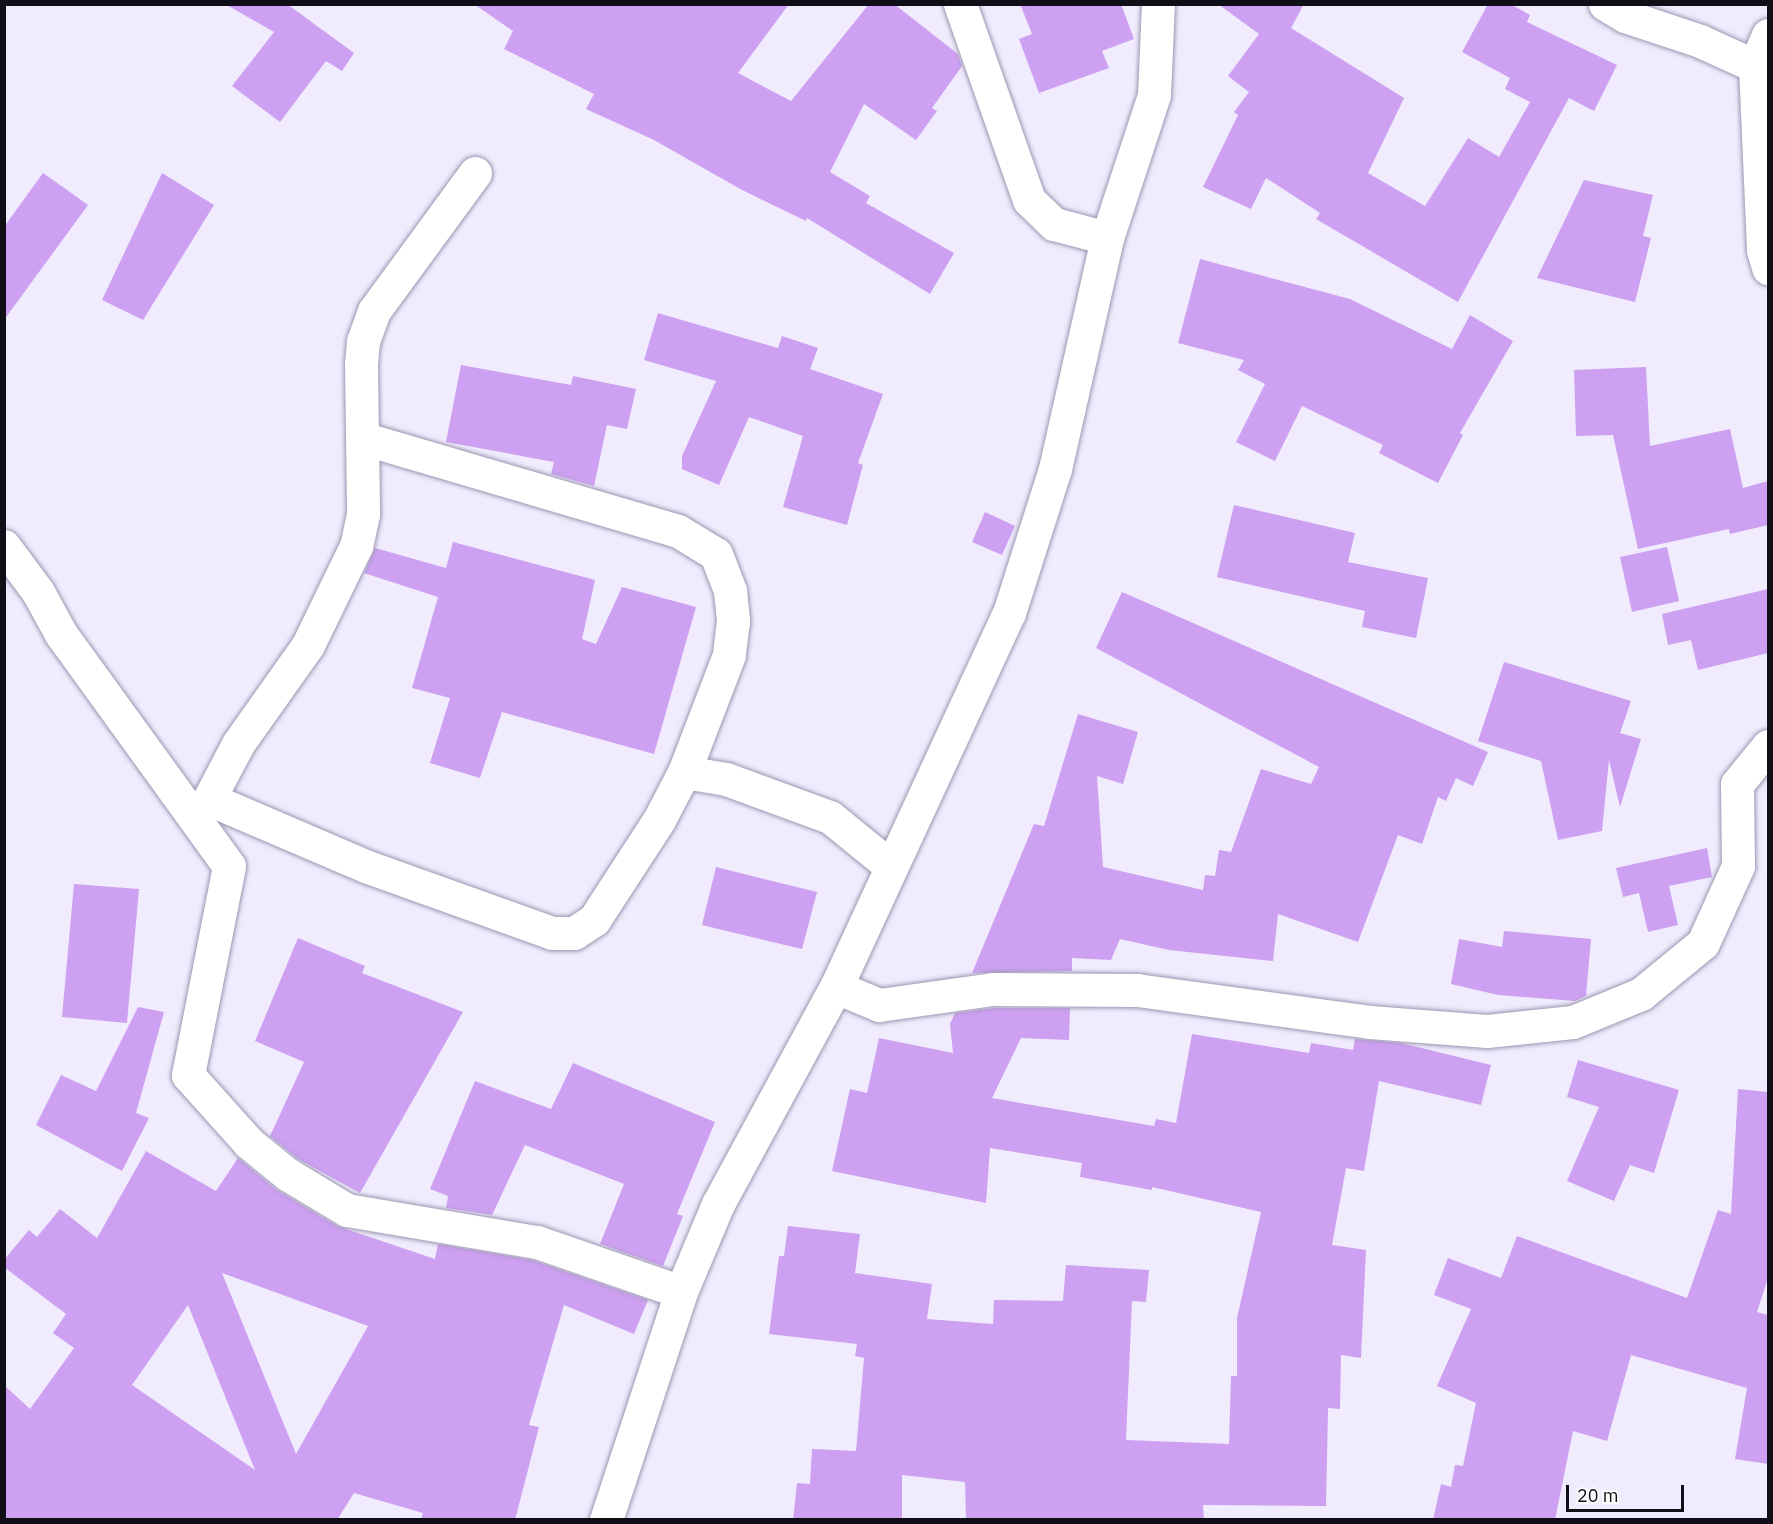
<!DOCTYPE html>
<html>
<head>
<meta charset="utf-8">
<style>
	body { margin:0 }
	#map { position:relative; width:1773px; height:1524px; overflow:hidden; background:#f0ecfe; font-family:"IBM Plex Sans",sans-serif }
	div>[style] { position:absolute }
	.building>* { inset:0; background:#cda0f1 }
	.roads { filter:drop-shadow(0 0 2px #9c96b1) drop-shadow(0 0 2px #9c96b1) }
	.street>* { height:33px; margin:-16.5px; padding:0 16.5px; transform-origin:16.5px; border-radius:16.5px; background:#fff }
	.secondary>* { height:33px; margin:-16.5px; padding:0 16.5px; transform-origin:16.5px; border-radius:16.5px; background:#fff }
	span { translate:-50% -50%; white-space:nowrap; text-align:center; line-height:1.15; -webkit-text-stroke:5px #fcfcfc; paint-order:stroke }
	.frame { position:absolute; inset:0; border:6px solid #100e17; pointer-events:none }
	.scale { position:absolute; left:1566px; top:1485px; width:118px; height:27px; box-sizing:border-box; border:3px solid #100e17; border-top:0; padding-left:8px; font-size:18px; line-height:21px; white-space:nowrap; color:#100e17; -webkit-text-stroke:4px #fcfcfc; paint-order:stroke }
</style>
</head>
<body>
<div id="map">
	<div class="building">
		<i style="clip-path:polygon(225px 4px,287px 4px,354px 53px,342px 71px,326px 61px,280px 122px,232px 86px,274px 32px)"></i>
		<i style="clip-path:polygon(474px 4px,789px 4px,738px 73px,791px 101px,869px 4px,894px 4px,958px 54px,962px 66px,932px 108px,937px 111px,916px 140px,864px 104px,830px 172px,870px 196px,866px 203px,954px 253px,930px 294px,807px 218px,806px 221px,742px 190px,654px 140px,586px 109px,594px 94px,504px 49px,513px 31px)"></i>
		<i style="clip-path:polygon(1020px 4px,1121px 4px,1134px 39px,1102px 51px,1109px 68px,1039px 93px,1019px 39px,1032px 34px)"></i>
		<i style="clip-path:polygon(1218px 4px,1304px 4px,1291px 28px,1404px 98px,1368px 173px,1425px 206px,1468px 138px,1499px 157px,1530px 102px,1505px 89px,1510px 78px,1462px 52px,1488px 4px,1510px 4px,1530px 15px,1527px 22px,1617px 65px,1594px 111px,1569px 98px,1458px 302px,1316px 219px,1320px 213px,1266px 178px,1251px 209px,1203px 187px,1238px 115px,1234px 112px,1249px 92px,1228px 76px,1259px 34px)"></i>
		<i style="clip-path:polygon(43px 173px,88px 205px,4px 320px,4px 227px)"></i>
		<i style="clip-path:polygon(162px 173px,214px 205px,143px 320px,102px 300px)"></i>
		<i style="clip-path:polygon(1584px 180px,1653px 195px,1643px 236px,1651px 238px,1635px 302px,1537px 278px)"></i>
		<i style="clip-path:polygon(1200px 259px,1350px 299px,1452px 349px,1470px 315px,1513px 341px,1460px 433px,1463px 435px,1438px 483px,1379px 453px,1383px 445px,1302px 406px,1275px 461px,1236px 442px,1265px 384px,1238px 370px,1244px 360px,1178px 343px)"></i>
		<i style="clip-path:polygon(658px 313px,778px 348px,782px 336px,818px 348px,810px 369px,883px 394px,858px 463px,863px 465px,847px 525px,783px 507px,803px 436px,749px 417px,719px 485px,682px 469px,682px 456px,716px 381px,644px 360px)"></i>
		<i style="clip-path:polygon(461px 365px,571px 385px,573px 376px,636px 389px,627px 429px,607px 425px,594px 486px,551px 474px,554px 462px,446px 442px)"></i>
		<i style="clip-path:polygon(1646px 367px,1650px 446px,1730px 429px,1743px 488px,1768px 481px,1768px 525px,1730px 534px,1729px 529px,1638px 549px,1613px 435px,1576px 436px,1574px 370px)"></i>
		<i style="clip-path:polygon(1234px 505px,1355px 533px,1348px 562px,1428px 578px,1416px 638px,1362px 627px,1365px 611px,1217px 577px)"></i>
		<i style="clip-path:polygon(985px 512px,1015px 526px,1002px 555px,972px 542px)"></i>
		<i style="clip-path:polygon(453px 542px,595px 580px,582px 639px,596px 644px,622px 587px,696px 607px,654px 754px,502px 712px,480px 778px,430px 763px,450px 698px,412px 688px,438px 597px,364px 573px,375px 548px,446px 568px)"></i>
		<i style="clip-path:polygon(1667px 547px,1679px 601px,1632px 612px,1620px 557px)"></i>
		<i style="clip-path:polygon(1768px 589px,1768px 653px,1698px 670px,1691px 640px,1668px 645px,1662px 614px)"></i>
		<i style="clip-path:polygon(1122px 592px,1488px 752px,1473px 786px,1456px 778px,1446px 801px,1438px 797px,1422px 844px,1398px 835px,1358px 942px,1278px 914px,1273px 961px,1169px 950px,1120px 939px,1111px 960px,1072px 958px,1072px 971px,972px 973px,1034px 824px,1044px 826px,1078px 714px,1138px 732px,1123px 784px,1097px 776px,1103px 867px,1203px 890px,1205px 875px,1215px 876px,1219px 850px,1231px 852px,1261px 769px,1311px 784px,1319px 767px,1096px 648px)"></i>
		<i style="clip-path:polygon(1504px 662px,1631px 701px,1620px 733px,1641px 739px,1620px 807px,1609px 760px,1602px 831px,1558px 840px,1541px 761px,1478px 741px)"></i>
		<i style="clip-path:polygon(1707px 848px,1712px 877px,1669px 886px,1678px 925px,1648px 932px,1639px 893px,1623px 897px,1616px 868px)"></i>
		<i style="clip-path:polygon(716px 867px,817px 892px,802px 949px,702px 925px)"></i>
		<i style="clip-path:polygon(74px 884px,139px 889px,127px 1023px,62px 1017px)"></i>
		<i style="clip-path:polygon(1504px 931px,1591px 939px,1586px 996px,1575px 1001px,1498px 995px,1451px 984px,1459px 939px,1502px 947px)"></i>
		<i style="clip-path:polygon(298px 938px,365px 966px,362px 973px,463px 1012px,360px 1193px,298px 1159px,270px 1136px,304px 1062px,255px 1041px)"></i>
		<i style="clip-path:polygon(138px 1007px,164px 1012px,136px 1113px,149px 1118px,122px 1171px,36px 1125px,61px 1075px,96px 1091px)"></i>
		<i style="clip-path:polygon(994px 1008px,1070px 1008px,1069px 1040px,1021px 1038px,992px 1098px,1154px 1126px,1156px 1119px,1176px 1123px,1192px 1034px,1309px 1053px,1311px 1043px,1353px 1050px,1355px 1039px,1401px 1043px,1491px 1065px,1481px 1105px,1379px 1081px,1364px 1171px,1346px 1168px,1332px 1245px,1366px 1250px,1361px 1358px,1341px 1355px,1340px 1409px,1328px 1408px,1326px 1506px,1203px 1505px,1204px 1520px,966px 1520px,965px 1482px,902px 1475px,902px 1520px,793px 1520px,797px 1483px,810px 1484px,812px 1449px,856px 1451px,864px 1358px,855px 1356px,857px 1344px,769px 1334px,779px 1256px,784px 1256px,788px 1226px,860px 1234px,855px 1273px,932px 1284px,927px 1319px,993px 1324px,994px 1300px,1063px 1301px,1066px 1265px,1149px 1270px,1146px 1302px,1132px 1301px,1126px 1440px,1229px 1444px,1231px 1376px,1237px 1376px,1237px 1318px,1261px 1212px,1152px 1187px,1152px 1190px,1080px 1177px,1082px 1163px,990px 1148px,986px 1203px,832px 1171px,850px 1089px,867px 1093px,879px 1038px,953px 1053px,950px 1024px,955px 1013px)"></i>
		<i style="clip-path:polygon(1578px 1060px,1679px 1090px,1654px 1173px,1630px 1165px,1614px 1201px,1567px 1181px,1599px 1107px,1567px 1097px)"></i>
		<i style="clip-path:polygon(573px 1063px,715px 1122px,677px 1214px,683px 1216px,663px 1266px,600px 1244px,624px 1184px,525px 1145px,492px 1215px,446px 1208px,448px 1196px,430px 1189px,475px 1081px,551px 1109px)"></i>
		<i style="clip-path:polygon(1738px 1089px,1768px 1092px,1768px 1278px,1757px 1312px,1768px 1315px,1768px 1464px,1735px 1459px,1747px 1388px,1631px 1355px,1607px 1441px,1573px 1431px,1555px 1520px,1433px 1520px,1441px 1484px,1451px 1487px,1455px 1465px,1463px 1466px,1476px 1403px,1437px 1386px,1471px 1309px,1434px 1295px,1448px 1258px,1501px 1278px,1517px 1236px,1687px 1298px,1718px 1210px,1731px 1214px)"></i>
		<i style="clip-path:polygon(evenodd,146px 1151px,216px 1191px,238px 1158px,277px 1190px,337px 1226px,435px 1259px,438px 1244px,532px 1260px,648px 1300px,634px 1334px,564px 1305px,529px 1425px,539px 1427px,515px 1520px,421px 1520px,423px 1513px,354px 1493px,337px 1520px,4px 1520px,4px 1385px,30px 1409px,74px 1348px,53px 1333px,66px 1314px,4px 1267px,4px 1260px,29px 1230px,37px 1237px,60px 1209px,97px 1238px,146px 1151px,222px 1273px,368px 1326px,296px 1454px,222px 1273px,146px 1151px,188px 1305px,255px 1470px,132px 1385px,188px 1305px)"></i>
	</div>
	<div class="roads">
		<div class="street">
			<i style="left:960px;top:4px;width:208px;rotate:70.6deg"></i>
			<i style="left:1029px;top:200px;width:35px;rotate:44deg"></i>
			<i style="left:1054px;top:224px;width:55px;rotate:14.8deg"></i>
			<i style="left:1605px;top:4px;width:23px;rotate:31deg"></i>
			<i style="left:1625px;top:16px;width:79px;rotate:18.4deg"></i>
			<i style="left:1700px;top:41px;width:60px;rotate:24.4deg"></i>
			<i style="left:1768px;top:35px;width:34px;rotate:113deg"></i>
			<i style="left:1755px;top:66px;width:184px;rotate:87.5deg"></i>
			<i style="left:1763px;top:250px;width:19px;rotate:74deg"></i>
			<i style="left:475px;top:173px;width:171px;rotate:126.2deg"></i>
			<i style="left:374px;top:311px;width:32px;rotate:110deg"></i>
			<i style="left:363px;top:341px;width:23px;rotate:95deg"></i>
			<i style="left:361px;top:364px;width:150px;rotate:89.2deg"></i>
			<i style="left:363px;top:514px;width:33px;rotate:102deg"></i>
			<i style="left:356px;top:546px;width:110px;rotate:115.9deg"></i>
			<i style="left:308px;top:645px;width:121px;rotate:125.3deg"></i>
			<i style="left:238px;top:744px;width:62px;rotate:117.8deg"></i>
			<i style="left:209px;top:799px;width:173px;rotate:23.2deg"></i>
			<i style="left:368px;top:867px;width:195px;rotate:19.7deg"></i>
			<i style="left:552px;top:933px;width:22px"></i>
			<i style="left:574px;top:933px;width:24px;rotate:-33deg"></i>
			<i style="left:594px;top:920px;width:119px;rotate:-57deg"></i>
			<i style="left:659px;top:820px;width:54px;rotate:-62.5deg"></i>
			<i style="left:684px;top:772px;width:43px;rotate:9.5deg"></i>
			<i style="left:726px;top:779px;width:111px;rotate:20.1deg"></i>
			<i style="left:830px;top:817px;width:76px;rotate:39.1deg"></i>
			<i style="left:362px;top:438px;width:329px;rotate:16.4deg"></i>
			<i style="left:678px;top:531px;width:44px;rotate:31.2deg"></i>
			<i style="left:716px;top:554px;width:40px;rotate:69deg"></i>
			<i style="left:730px;top:591px;width:30px;rotate:84deg"></i>
			<i style="left:733px;top:621px;width:34px;rotate:97deg"></i>
			<i style="left:729px;top:655px;width:125px;rotate:111deg"></i>
			<i style="left:4px;top:546px;width:57px;rotate:53.5deg"></i>
			<i style="left:38px;top:592px;width:48px;rotate:61.3deg"></i>
			<i style="left:61px;top:634px;width:286px;rotate:54.1deg"></i>
			<i style="left:229px;top:866px;width:213px;rotate:101.1deg"></i>
			<i style="left:188px;top:1075px;width:91px;rotate:48.1deg"></i>
			<i style="left:249px;top:1143px;width:49px;rotate:39.2deg"></i>
			<i style="left:287px;top:1174px;width:70px;rotate:31deg"></i>
			<i style="left:347px;top:1210px;width:193px;rotate:9.6deg"></i>
			<i style="left:537px;top:1242px;width:152px;rotate:19.1deg"></i>
			<i style="left:836px;top:987px;width:47px;rotate:22.7deg"></i>
			<i style="left:879px;top:1005px;width:115px;rotate:-8deg"></i>
			<i style="left:993px;top:989px;width:144px;rotate:0.4deg"></i>
			<i style="left:1137px;top:990px;width:235px;rotate:7.8deg"></i>
			<i style="left:1370px;top:1022px;width:117px;rotate:4.4deg"></i>
			<i style="left:1487px;top:1031px;width:86px;rotate:-6deg"></i>
			<i style="left:1573px;top:1022px;width:74px;rotate:-22.4deg"></i>
			<i style="left:1641px;top:994px;width:80px;rotate:-39.4deg"></i>
			<i style="left:1703px;top:943px;width:85px;rotate:-65.6deg"></i>
			<i style="left:1738px;top:866px;width:82px;rotate:-90.7deg"></i>
			<i style="left:1737px;top:784px;width:49px;rotate:-50.8deg"></i>
		</div>
		<div class="secondary">
			<i style="left:606px;top:1520px;width:240px;rotate:-71.8deg"></i>
			<i style="left:681px;top:1292px;width:95px;rotate:-67.2deg"></i>
			<i style="left:718px;top:1204px;width:247px;rotate:-61.5deg"></i>
			<i style="left:836px;top:987px;width:412px;rotate:-65.2deg"></i>
			<i style="left:1009px;top:613px;width:151px;rotate:-72.3deg"></i>
			<i style="left:1055px;top:469px;width:237px;rotate:-77.3deg"></i>
			<i style="left:1107px;top:238px;width:151px;rotate:-71.8deg"></i>
			<i style="left:1154px;top:95px;width:91px;rotate:-87.5deg"></i>
		</div>
	</div>
	<div class="frame"></div>
	<div class="scale">20 m</div>
</div>
</body>
</html>
